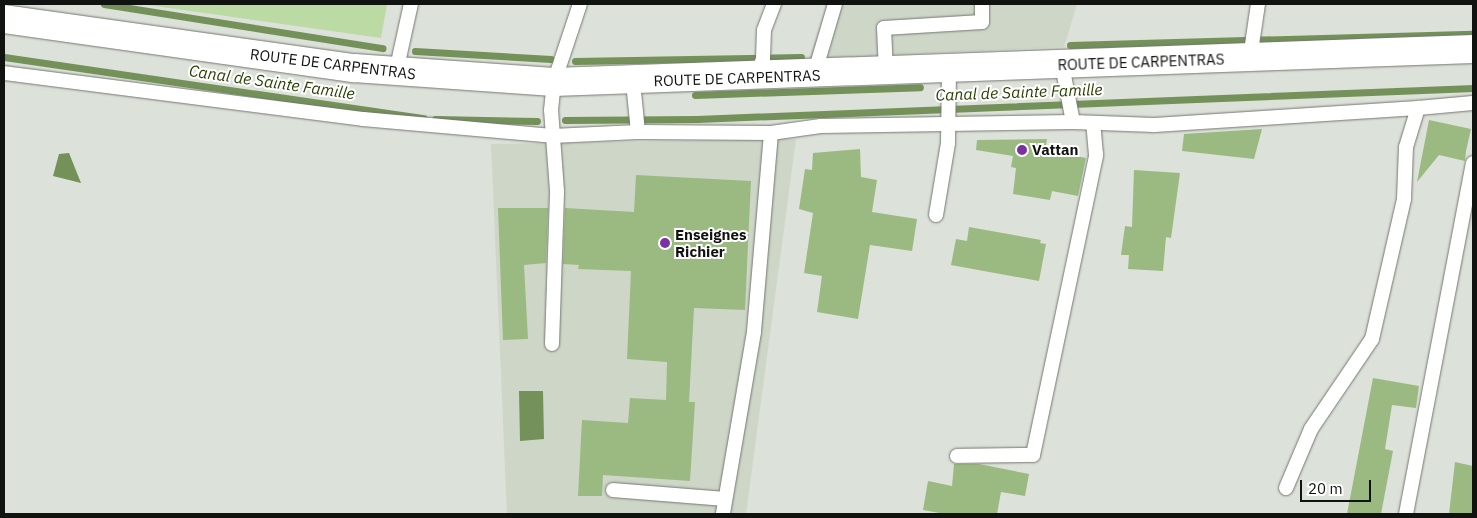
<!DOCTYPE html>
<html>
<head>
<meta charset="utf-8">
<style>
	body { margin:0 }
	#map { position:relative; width:1477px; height:518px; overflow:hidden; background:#dce1d9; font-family:"IBM Plex Sans",sans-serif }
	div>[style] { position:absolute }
	.built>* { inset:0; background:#ced6c8 }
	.green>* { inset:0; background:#bcdaa4 }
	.water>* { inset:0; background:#739159 }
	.stream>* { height:7px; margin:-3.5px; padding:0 3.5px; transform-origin:3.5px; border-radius:3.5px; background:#739159 }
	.building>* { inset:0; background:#9bba81 }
	.roads { filter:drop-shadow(0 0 1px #747871) drop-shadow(0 0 1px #747871) }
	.lane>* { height:14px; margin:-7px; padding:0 7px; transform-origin:7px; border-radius:7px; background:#fff }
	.secondary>* { height:28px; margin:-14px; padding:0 14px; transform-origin:14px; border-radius:14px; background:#fff }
	.dots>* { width:14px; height:14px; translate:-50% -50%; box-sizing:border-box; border:2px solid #fff; border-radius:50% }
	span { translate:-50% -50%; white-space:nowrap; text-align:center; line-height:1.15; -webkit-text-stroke:4px #fff; paint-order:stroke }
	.street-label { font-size:15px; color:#111310 }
	.poi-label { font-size:15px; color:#111310; font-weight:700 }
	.left { translate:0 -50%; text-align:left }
	.water-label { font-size:16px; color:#274202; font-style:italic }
	.frame { position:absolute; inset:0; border:5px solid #111310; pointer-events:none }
	.scale { position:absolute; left:1300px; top:480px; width:71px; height:22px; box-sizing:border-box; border:2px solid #111310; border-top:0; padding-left:6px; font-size:15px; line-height:18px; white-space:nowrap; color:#111310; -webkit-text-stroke:4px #fff; paint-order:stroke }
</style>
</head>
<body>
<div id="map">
	<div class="built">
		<i style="clip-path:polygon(827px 4px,1077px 4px,1064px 47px,809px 59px)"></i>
		<i style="clip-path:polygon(796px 139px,746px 514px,507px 514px,491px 144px)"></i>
	</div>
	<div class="green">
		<i style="clip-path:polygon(141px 4px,387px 4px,381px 38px)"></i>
	</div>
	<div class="water">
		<i style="clip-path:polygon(69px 153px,81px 183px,53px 176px,59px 154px)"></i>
		<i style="clip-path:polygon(519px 391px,543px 391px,544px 439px,520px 441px)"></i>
	</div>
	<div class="stream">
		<i style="left:104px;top:4px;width:282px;rotate:9deg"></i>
		<i style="left:1070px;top:45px;width:403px;rotate:-1.6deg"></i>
		<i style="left:415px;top:51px;width:136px;rotate:3.4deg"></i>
		<i style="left:4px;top:57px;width:424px;rotate:8.3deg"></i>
		<i style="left:575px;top:61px;width:226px;rotate:-1deg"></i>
		<i style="left:695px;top:95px;width:225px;rotate:-2deg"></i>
		<i style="left:435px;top:119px;width:102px;rotate:1.1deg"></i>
		<i style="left:565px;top:120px;width:132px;rotate:-0.4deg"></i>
		<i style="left:697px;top:119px;width:777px;rotate:-2.29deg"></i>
	</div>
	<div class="building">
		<i style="clip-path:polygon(1429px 120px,1471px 129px,1466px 151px,1465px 161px,1439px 155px,1417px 182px)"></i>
		<i style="clip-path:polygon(1262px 129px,1254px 159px,1182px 151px,1184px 134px)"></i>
		<i style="clip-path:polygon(1047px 139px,1045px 150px,1086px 158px,1078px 196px,1052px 191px,1050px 200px,1013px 194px,1016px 168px,1011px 167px,1013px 156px,976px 150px,977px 140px)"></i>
		<i style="clip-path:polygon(860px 149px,861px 177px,877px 180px,872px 212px,917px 219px,912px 251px,870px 245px,858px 319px,817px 312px,822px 276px,804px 273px,813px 213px,799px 209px,805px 169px,812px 170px,813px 153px)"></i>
		<i style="clip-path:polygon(1134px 170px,1180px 173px,1171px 238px,1166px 237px,1163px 271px,1128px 269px,1129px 255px,1121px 255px,1125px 226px,1132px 227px)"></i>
		<i style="clip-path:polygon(636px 175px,751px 181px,745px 310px,694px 308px,689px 402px,695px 402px,690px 481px,603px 475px,602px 496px,578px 496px,582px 420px,628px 423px,630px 398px,666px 400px,667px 362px,627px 359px,631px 271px,578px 269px,579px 265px,563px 264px,565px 208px,634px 212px)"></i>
		<i style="clip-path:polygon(498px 208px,548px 208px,546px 263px,524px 265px,528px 339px,503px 340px)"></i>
		<i style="clip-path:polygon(969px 227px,1041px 240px,1040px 243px,1046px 244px,1039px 281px,951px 265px,956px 239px,967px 241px)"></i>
		<i style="clip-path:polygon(1373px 378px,1419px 386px,1416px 408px,1392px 405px,1385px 449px,1393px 451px,1381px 514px,1347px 514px)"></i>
		<i style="clip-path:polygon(1455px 462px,1473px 466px,1473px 514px,1449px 514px)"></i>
		<i style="clip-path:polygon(954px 464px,979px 464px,1029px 474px,1025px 496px,1001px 492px,997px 514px,945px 514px,923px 510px,928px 481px,952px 486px)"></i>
	</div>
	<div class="roads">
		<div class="lane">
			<i style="left:1250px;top:58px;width:55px;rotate:-81.6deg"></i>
			<i style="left:1062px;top:65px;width:58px;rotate:79.1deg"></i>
			<i style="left:1073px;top:122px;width:81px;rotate:2.1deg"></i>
			<i style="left:1154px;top:125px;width:265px;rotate:-3.7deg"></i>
			<i style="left:396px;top:72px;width:70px;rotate:-77.6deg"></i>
			<i style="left:886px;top:72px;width:44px;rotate:-92.6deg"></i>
			<i style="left:884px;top:28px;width:98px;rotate:-3.5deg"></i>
			<i style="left:982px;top:22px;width:18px;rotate:-90deg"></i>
			<i style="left:4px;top:73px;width:362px;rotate:7.3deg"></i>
			<i style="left:363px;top:119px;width:190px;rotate:5.1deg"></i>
			<i style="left:552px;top:136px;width:86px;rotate:-2.7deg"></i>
			<i style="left:814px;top:75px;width:74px;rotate:-73.5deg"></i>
			<i style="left:757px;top:77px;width:20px;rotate:-72deg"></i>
			<i style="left:763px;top:58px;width:28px;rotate:-88deg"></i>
			<i style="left:764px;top:30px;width:28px;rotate:-69deg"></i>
			<i style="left:633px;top:82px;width:50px;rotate:84.3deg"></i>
			<i style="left:638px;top:132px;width:133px;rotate:0.4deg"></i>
			<i style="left:771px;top:133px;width:200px;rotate:94.9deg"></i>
			<i style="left:754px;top:332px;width:185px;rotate:99.7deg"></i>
			<i style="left:771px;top:133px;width:50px;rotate:-8deg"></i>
			<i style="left:821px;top:126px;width:252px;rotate:-0.9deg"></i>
			<i style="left:936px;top:215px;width:73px;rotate:-80.5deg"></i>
			<i style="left:948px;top:143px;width:73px;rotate:-89.2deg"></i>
			<i style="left:552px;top:344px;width:153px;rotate:-88.1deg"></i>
			<i style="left:557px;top:191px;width:81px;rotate:-94.2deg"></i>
			<i style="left:551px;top:110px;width:28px;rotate:-84deg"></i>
			<i style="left:554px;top:82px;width:82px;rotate:-71.6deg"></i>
			<i style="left:957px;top:456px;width:76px;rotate:-0.8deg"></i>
			<i style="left:1033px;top:455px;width:307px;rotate:-78.1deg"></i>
			<i style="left:1096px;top:155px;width:32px;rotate:-95deg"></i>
			<i style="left:1286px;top:488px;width:64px;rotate:-67deg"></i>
			<i style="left:1311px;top:429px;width:109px;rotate:-55.9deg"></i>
			<i style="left:1372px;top:339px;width:144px;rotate:-77.1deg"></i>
			<i style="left:1404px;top:199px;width:52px;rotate:-87.8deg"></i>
			<i style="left:1406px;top:147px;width:41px;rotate:-72.9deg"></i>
			<i style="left:1418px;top:108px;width:55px;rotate:-5.2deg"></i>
			<i style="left:613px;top:490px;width:112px;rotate:4.6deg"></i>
			<i style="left:1406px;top:514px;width:357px;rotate:-79.2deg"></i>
		</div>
		<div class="secondary">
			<i style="left:4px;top:19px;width:353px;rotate:8deg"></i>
			<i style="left:354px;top:68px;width:200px;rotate:4deg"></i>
			<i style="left:554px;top:82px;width:920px;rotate:-2.06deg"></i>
		</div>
	</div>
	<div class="dots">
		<i style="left:1022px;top:150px;background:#7c31a3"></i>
		<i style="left:665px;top:243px;background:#7c31a3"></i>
	</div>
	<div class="street-label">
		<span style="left:1141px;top:62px;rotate:-2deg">ROUTE DE CARPENTRAS</span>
		<span style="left:333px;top:64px;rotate:7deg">ROUTE DE CARPENTRAS</span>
		<span style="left:737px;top:78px;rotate:-2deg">ROUTE DE CARPENTRAS</span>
	</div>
	<div class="poi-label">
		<span class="left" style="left:1032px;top:150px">Vattan</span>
		<span class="left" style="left:675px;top:243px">Enseignes<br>Richier</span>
	</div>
	<div class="water-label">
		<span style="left:272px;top:82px;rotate:8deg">Canal de Sainte Famille</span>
		<span style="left:1019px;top:92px;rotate:-2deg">Canal de Sainte Famille</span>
	</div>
	<div class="frame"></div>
	<div class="scale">20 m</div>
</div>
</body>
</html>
